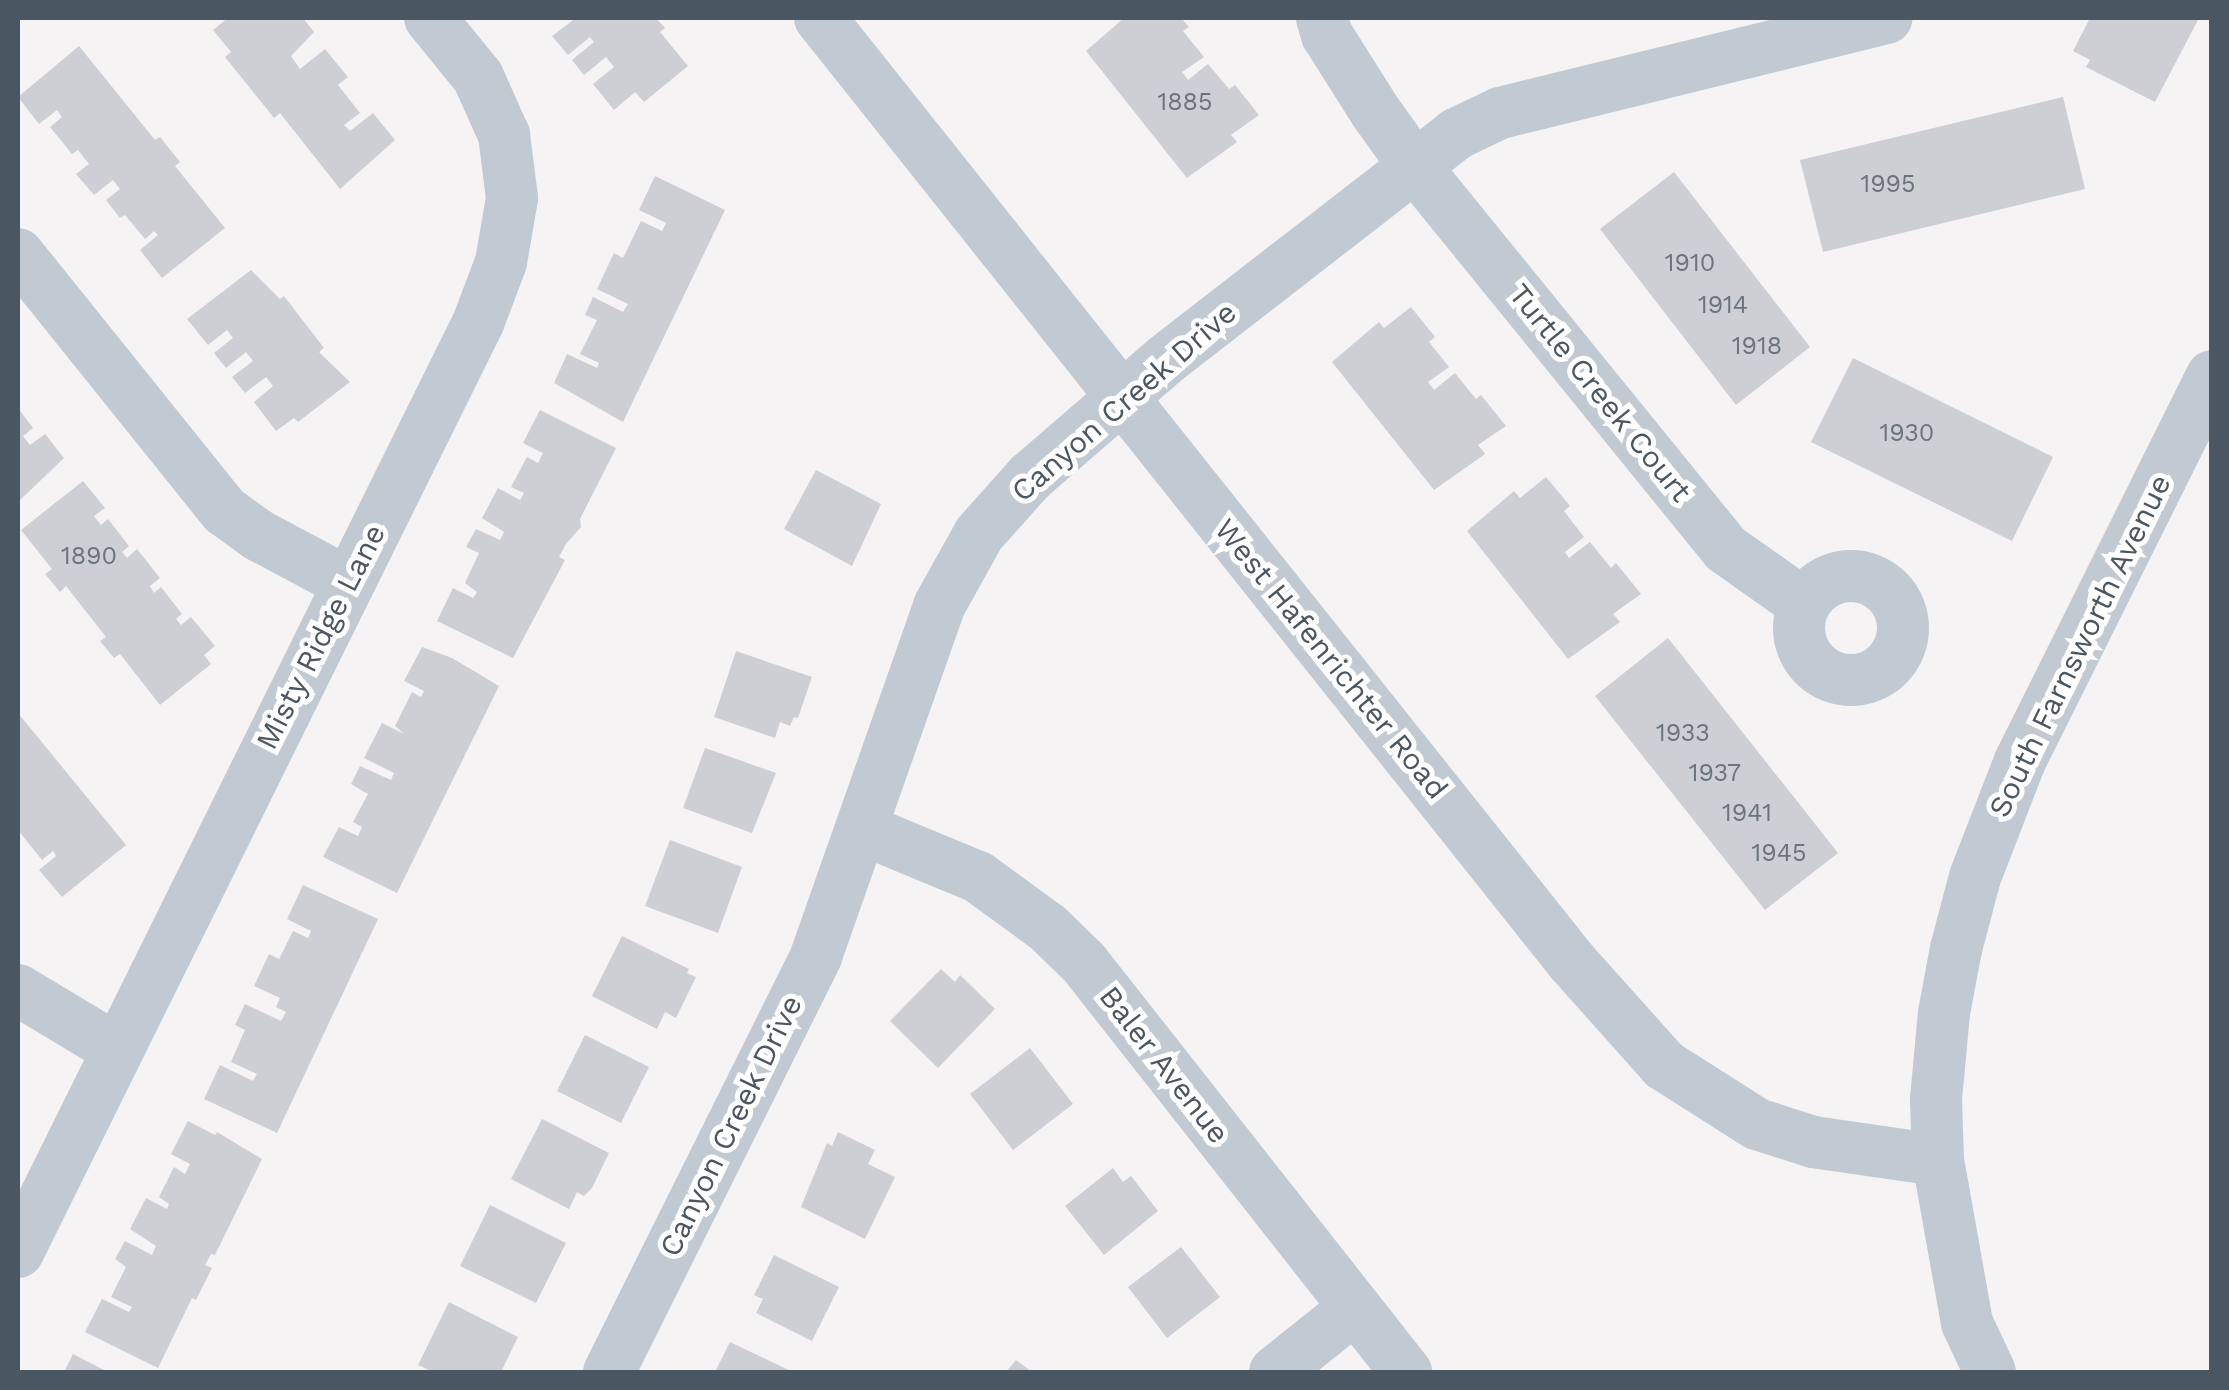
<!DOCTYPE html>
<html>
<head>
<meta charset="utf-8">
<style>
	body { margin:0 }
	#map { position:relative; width:2229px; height:1390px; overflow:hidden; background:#f5f3f3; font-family:"Work Sans",sans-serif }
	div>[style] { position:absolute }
	.building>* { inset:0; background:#cdcfd5 }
	.minor>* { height:52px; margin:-26px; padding:0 26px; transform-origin:26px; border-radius:26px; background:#c1cad2 }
	.minor>.ring { margin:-26px; padding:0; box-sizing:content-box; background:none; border:52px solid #c1cad2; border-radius:50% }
	span { translate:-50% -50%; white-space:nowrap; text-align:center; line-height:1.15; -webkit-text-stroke:10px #fff; paint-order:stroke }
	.number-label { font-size:25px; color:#6b747e }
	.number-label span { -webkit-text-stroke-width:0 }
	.street-label { font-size:30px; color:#4a5661 }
	.frame { position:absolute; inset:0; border:20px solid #4a5661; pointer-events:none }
</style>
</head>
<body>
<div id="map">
	<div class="building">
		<i style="clip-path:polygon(228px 18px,303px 18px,314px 32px,291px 56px,300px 69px,325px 49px,348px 77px,338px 85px,360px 113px,344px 125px,350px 131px,373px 113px,395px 140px,340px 189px,280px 113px,274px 118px,225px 57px,231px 52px,213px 30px)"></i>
		<i style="clip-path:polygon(576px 18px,656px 18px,665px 28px,660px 32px,688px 66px,644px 102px,635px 92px,614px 110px,593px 84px,614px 67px,606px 57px,584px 75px,572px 60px,594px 42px,590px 37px,568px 55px,552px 36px)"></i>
		<i style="clip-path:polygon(1124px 18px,1181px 18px,1189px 27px,1183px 31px,1204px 57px,1182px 72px,1188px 80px,1208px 64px,1229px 89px,1235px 85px,1259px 115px,1231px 135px,1237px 142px,1187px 178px,1086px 51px)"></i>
		<i style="clip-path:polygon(2090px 18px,2199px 18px,2155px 102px,2086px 67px,2090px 60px,2073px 51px)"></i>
		<i style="clip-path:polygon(79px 46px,155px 140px,160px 137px,180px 162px,175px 166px,225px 228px,162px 278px,140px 250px,158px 235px,154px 231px,145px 239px,125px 215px,120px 218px,106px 200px,120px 189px,113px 180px,94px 195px,76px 174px,89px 164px,78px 150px,72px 154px,50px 127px,62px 117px,57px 110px,39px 124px,18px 97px)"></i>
		<i style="clip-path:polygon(2063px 97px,2085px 189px,1823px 252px,1800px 160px)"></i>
		<i style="clip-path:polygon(1674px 172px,1810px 347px,1736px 405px,1600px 229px)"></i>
		<i style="clip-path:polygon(655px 176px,725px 210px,623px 422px,554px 383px,567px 354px,597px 368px,599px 363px,580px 354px,597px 320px,585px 315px,593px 297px,623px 312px,628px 304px,597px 289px,614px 253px,623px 258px,641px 221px,662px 231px,666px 223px,639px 210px)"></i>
		<i style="clip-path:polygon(251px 270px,280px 299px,284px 296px,324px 348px,319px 352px,350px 382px,298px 422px,294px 418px,276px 431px,254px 402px,273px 386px,266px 377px,245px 393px,232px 377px,253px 361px,246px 352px,226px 368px,214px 353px,233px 338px,227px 330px,208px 345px,187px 319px)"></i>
		<i style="clip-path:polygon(1411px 307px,1435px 337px,1429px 342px,1449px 367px,1428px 382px,1434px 390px,1455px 373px,1476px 399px,1481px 395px,1506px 426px,1478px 445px,1485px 454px,1434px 490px,1332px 362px,1379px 322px,1384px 328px)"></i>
		<i style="clip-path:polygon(1853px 358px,2053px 457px,2012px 541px,1811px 442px)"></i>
		<i style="clip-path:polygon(18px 408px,33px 428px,23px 436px,30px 445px,45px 434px,64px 458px,18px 502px)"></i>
		<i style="clip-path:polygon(540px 410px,616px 448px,580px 519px,581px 527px,566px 544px,559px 557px,565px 560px,513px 658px,437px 621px,453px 588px,473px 598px,477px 592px,465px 583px,479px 553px,466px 547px,476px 529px,500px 540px,504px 532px,482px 518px,498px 488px,520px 500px,524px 493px,511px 487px,527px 457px,538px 463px,543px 453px,523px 443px)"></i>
		<i style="clip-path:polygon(816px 470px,881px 504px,852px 566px,784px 529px)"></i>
		<i style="clip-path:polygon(1546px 477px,1570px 506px,1564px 511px,1584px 537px,1565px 552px,1569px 558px,1590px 542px,1611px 568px,1616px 563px,1641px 594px,1613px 614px,1620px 622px,1568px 659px,1467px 531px,1514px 491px,1520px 498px)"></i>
		<i style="clip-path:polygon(83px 481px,105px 508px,94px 516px,101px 525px,108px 519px,129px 546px,122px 552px,127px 558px,137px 549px,160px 578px,150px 586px,154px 593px,161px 587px,182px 614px,176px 619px,181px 625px,191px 617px,215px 646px,204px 655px,211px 664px,160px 705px,120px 654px,114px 658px,100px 641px,106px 637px,66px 586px,60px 592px,45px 574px,52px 569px,21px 530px)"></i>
		<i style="clip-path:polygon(1668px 638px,1838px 853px,1765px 910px,1595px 696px)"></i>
		<i style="clip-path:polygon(422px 647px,452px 658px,499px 686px,397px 893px,323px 857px,339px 827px,358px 836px,362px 827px,353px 822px,368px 794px,351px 784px,360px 766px,391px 780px,394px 773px,364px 758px,382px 723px,404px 734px,395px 726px,412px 692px,421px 697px,424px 691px,404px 681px)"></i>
		<i style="clip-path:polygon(736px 651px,812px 677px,798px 718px,794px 717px,790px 726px,780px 722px,775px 738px,714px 717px)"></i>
		<i style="clip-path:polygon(18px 713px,126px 845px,62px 897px,39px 870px,56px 856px,53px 851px,42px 860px,18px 830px)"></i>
		<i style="clip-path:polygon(705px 748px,776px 773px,752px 833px,683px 808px)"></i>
		<i style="clip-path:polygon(670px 840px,742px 867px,718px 933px,645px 906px)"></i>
		<i style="clip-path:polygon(303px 885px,378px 919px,277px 1133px,204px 1099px,220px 1065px,253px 1081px,257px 1074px,231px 1062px,245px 1030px,235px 1025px,245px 1004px,281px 1021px,286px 1012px,276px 1007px,280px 998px,254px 986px,269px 954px,279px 959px,293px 931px,308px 938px,311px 931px,287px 919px)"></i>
		<i style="clip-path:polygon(622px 936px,689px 969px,687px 973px,696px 977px,676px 1018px,665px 1012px,657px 1029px,592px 996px)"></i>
		<i style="clip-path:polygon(941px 969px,955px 982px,960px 975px,995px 1009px,938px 1068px,890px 1021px)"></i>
		<i style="clip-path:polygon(585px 1035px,649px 1067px,621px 1123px,557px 1091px)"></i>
		<i style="clip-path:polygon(1030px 1048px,1073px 1104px,1013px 1150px,970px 1094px)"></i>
		<i style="clip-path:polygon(542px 1119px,609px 1153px,592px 1188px,584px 1196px,577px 1192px,569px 1209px,511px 1179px)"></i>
		<i style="clip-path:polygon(188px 1121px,215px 1135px,217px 1132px,262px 1159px,215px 1255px,211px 1254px,205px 1265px,212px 1268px,196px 1300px,192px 1298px,158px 1368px,85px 1332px,102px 1299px,129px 1312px,132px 1307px,111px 1297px,126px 1267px,115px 1259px,125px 1241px,152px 1255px,156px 1246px,130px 1229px,146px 1198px,167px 1209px,169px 1204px,159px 1197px,174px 1167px,185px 1174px,190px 1164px,171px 1154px)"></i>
		<i style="clip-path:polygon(838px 1132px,875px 1150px,868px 1164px,895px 1177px,865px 1239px,801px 1207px,827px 1143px,832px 1146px)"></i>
		<i style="clip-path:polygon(1113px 1168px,1123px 1182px,1131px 1176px,1158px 1211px,1104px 1255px,1065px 1206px)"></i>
		<i style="clip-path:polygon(490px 1205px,566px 1243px,536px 1303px,460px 1266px)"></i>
		<i style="clip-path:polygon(1181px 1247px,1220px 1297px,1167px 1338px,1128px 1287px)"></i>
		<i style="clip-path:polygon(774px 1255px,839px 1287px,812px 1341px,756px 1313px,763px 1299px,754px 1295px)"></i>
		<i style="clip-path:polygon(449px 1302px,518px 1337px,501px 1372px,433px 1372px,418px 1365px)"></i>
		<i style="clip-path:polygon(730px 1342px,793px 1372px,715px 1372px)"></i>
		<i style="clip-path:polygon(73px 1354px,108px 1372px,64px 1372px)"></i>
		<i style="clip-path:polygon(1016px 1360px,1032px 1372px,1006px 1372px)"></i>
	</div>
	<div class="minor">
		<i style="left:820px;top:18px;width:1207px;rotate:51.46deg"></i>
		<i style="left:1572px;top:962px;width:138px;rotate:48.2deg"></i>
		<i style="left:1664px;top:1065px;width:110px;rotate:32.4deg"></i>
		<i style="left:1757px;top:1124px;width:59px;rotate:17.8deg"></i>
		<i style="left:1813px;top:1142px;width:126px;rotate:8.2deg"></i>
		<i style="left:1322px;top:18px;width:18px;rotate:74deg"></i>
		<i style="left:1327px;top:35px;width:90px;rotate:57.7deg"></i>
		<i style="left:1375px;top:111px;width:65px;rotate:54.4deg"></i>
		<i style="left:1413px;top:164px;width:496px;rotate:50.9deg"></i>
		<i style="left:1726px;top:549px;width:95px;rotate:35.2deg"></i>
		<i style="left:18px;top:254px;width:330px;rotate:51.2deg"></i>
		<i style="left:225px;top:511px;width:41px;rotate:36deg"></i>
		<i style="left:258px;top:535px;width:102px;rotate:28.1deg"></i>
		<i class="ring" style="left:1799px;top:576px;width:52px;height:52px"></i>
		<i style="left:862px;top:829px;width:126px;rotate:22.5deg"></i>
		<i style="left:978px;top:877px;width:87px;rotate:36.1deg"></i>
		<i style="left:1048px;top:928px;width:50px;rotate:44.2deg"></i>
		<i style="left:1084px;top:963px;width:521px;rotate:51.79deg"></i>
		<i style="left:18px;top:990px;width:114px;rotate:31deg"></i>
		<i style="left:18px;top:1252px;width:1037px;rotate:-63.66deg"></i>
		<i style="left:478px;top:323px;width:65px;rotate:-69.3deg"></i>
		<i style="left:501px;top:262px;width:65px;rotate:-80.2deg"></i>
		<i style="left:512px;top:198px;width:64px;rotate:-97.2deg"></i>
		<i style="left:504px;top:135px;width:64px;rotate:-114.1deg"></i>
		<i style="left:478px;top:77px;width:76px;rotate:-129.1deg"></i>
		<i style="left:609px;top:1372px;width:465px;rotate:-63.5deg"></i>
		<i style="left:816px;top:956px;width:371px;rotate:-70.6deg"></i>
		<i style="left:939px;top:606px;width:82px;rotate:-60.9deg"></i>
		<i style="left:979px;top:534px;width:76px;rotate:-48.2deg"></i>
		<i style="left:1030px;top:477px;width:179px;rotate:-40.9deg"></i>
		<i style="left:1165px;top:360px;width:368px;rotate:-37.8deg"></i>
		<i style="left:1456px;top:134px;width:49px;rotate:-25.5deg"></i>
		<i style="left:1500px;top:113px;width:398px;rotate:-13.8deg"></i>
		<i style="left:1275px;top:1372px;width:102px;rotate:-38.7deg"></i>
		<i style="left:1990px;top:1372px;width:54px;rotate:-115.1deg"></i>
		<i style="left:1967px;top:1323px;width:166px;rotate:-100.1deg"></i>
		<i style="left:1938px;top:1160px;width:61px;rotate:-91.9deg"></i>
		<i style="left:1936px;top:1099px;width:86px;rotate:-84.7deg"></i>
		<i style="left:1944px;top:1013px;width:65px;rotate:-79.4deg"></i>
		<i style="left:1956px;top:949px;width:74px;rotate:-75.2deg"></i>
		<i style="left:1975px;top:877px;width:124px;rotate:-68.8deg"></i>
		<i style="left:2020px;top:761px;width:430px;rotate:-63.5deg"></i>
	</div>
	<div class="number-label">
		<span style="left:1185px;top:102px">1885</span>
		<span style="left:1888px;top:184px">1995</span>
		<span style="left:1690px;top:263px">1910</span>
		<span style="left:1723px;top:305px">1914</span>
		<span style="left:1757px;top:346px">1918</span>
		<span style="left:1907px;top:433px">1930</span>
		<span style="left:89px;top:556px">1890</span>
		<span style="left:1683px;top:733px">1933</span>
		<span style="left:1715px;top:773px">1937</span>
		<span style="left:1747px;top:813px">1941</span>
		<span style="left:1779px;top:853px">1945</span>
	</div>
	<div class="street-label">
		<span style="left:1600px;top:393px;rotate:51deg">Turtle Creek Court</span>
		<span style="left:1124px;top:402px;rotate:-41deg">Canyon Creek Drive</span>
		<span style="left:321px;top:637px;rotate:-63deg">Misty Ridge Lane</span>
		<span style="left:2080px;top:646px;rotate:-64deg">South Farnsworth Avenue</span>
		<span style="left:1331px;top:659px;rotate:51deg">West Hafenrichter Road</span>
		<span style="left:1164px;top:1065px;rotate:52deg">Baler Avenue</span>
		<span style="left:731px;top:1126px;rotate:-64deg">Canyon Creek Drive</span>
	</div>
	<div class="frame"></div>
</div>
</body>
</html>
